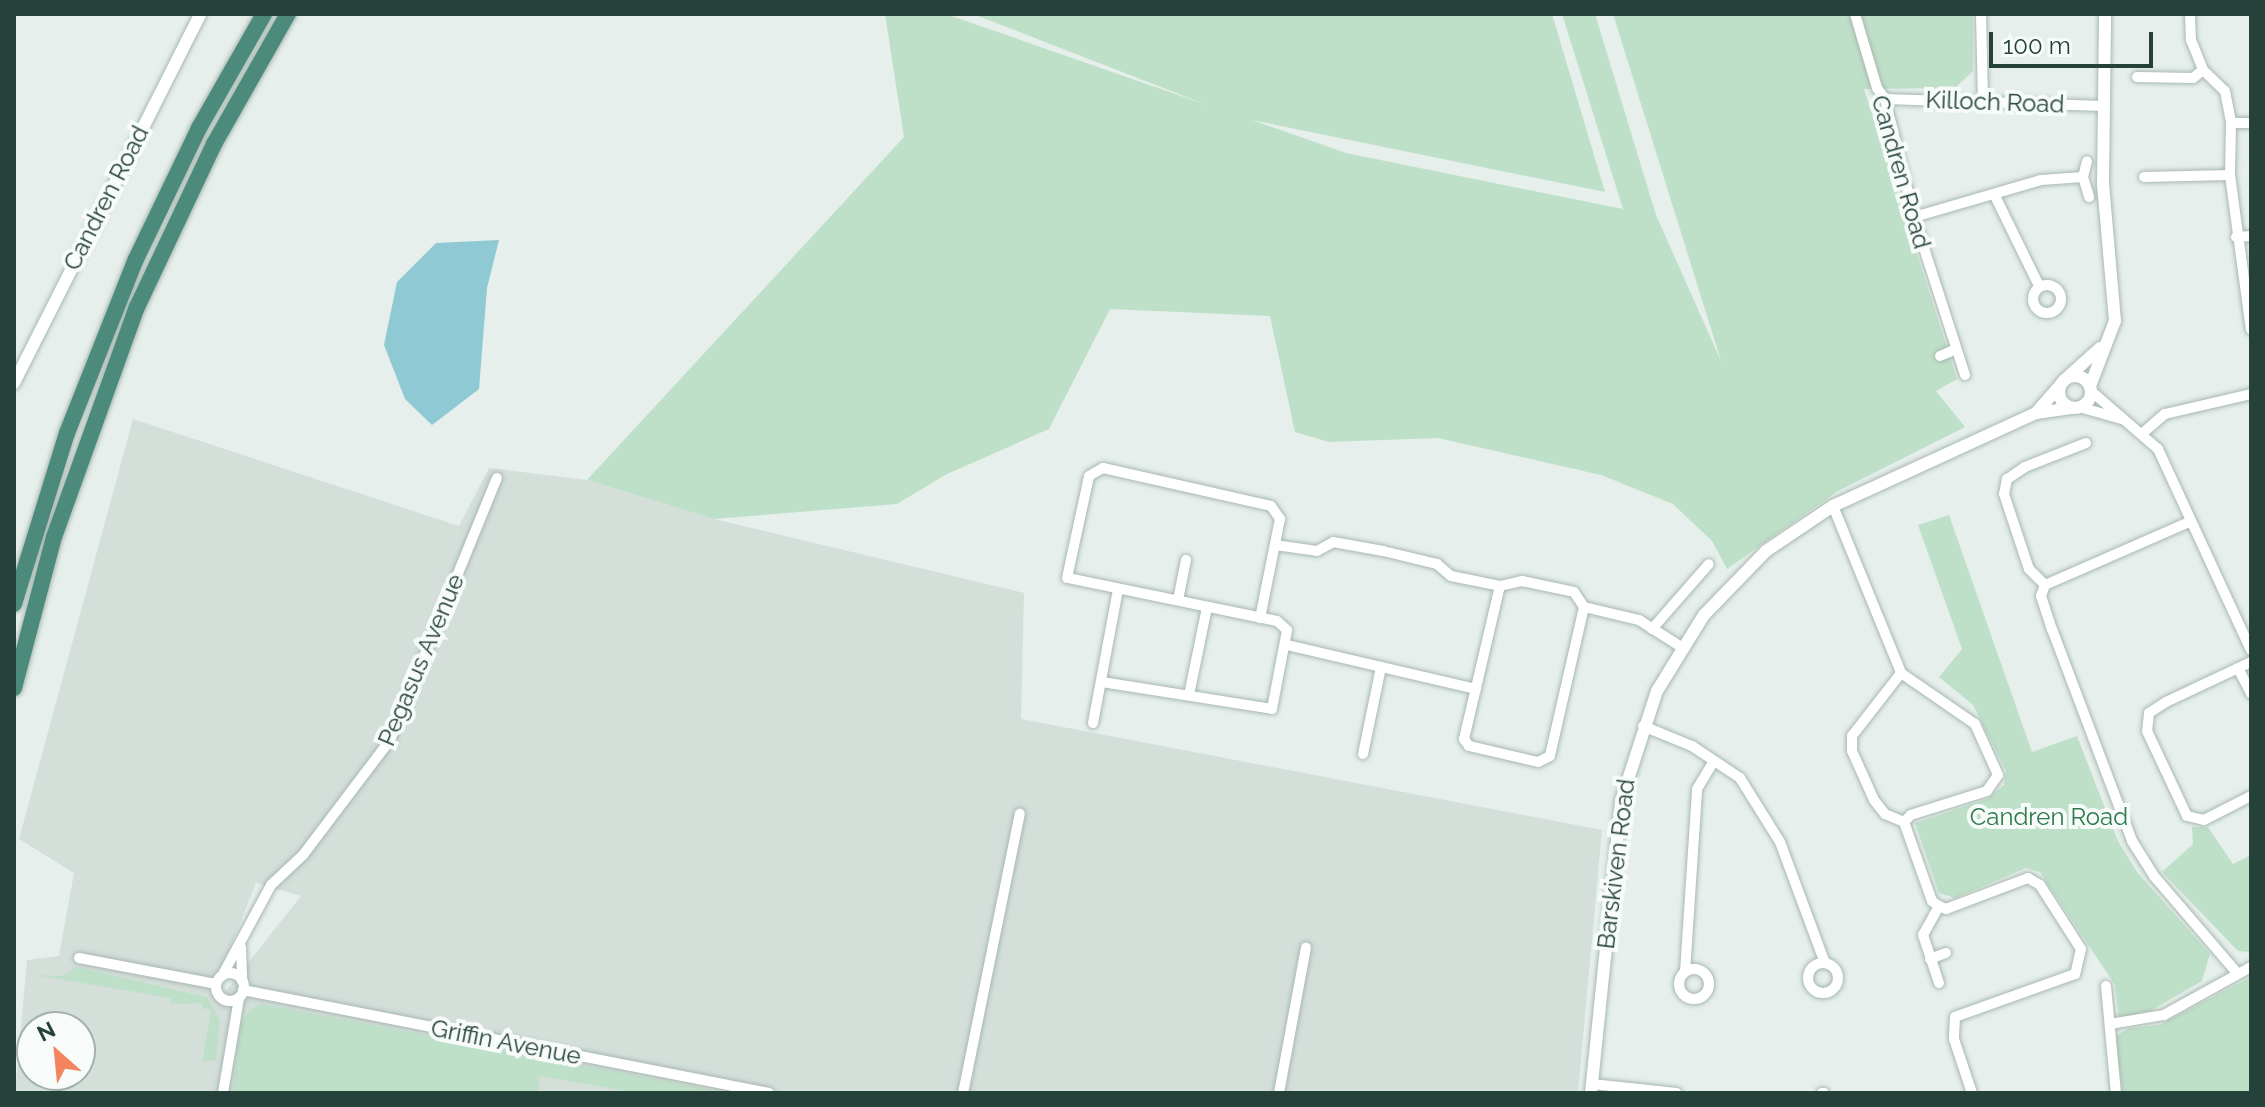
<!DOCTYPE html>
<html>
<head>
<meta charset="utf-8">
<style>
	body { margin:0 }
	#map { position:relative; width:2265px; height:1107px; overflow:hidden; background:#e6efeb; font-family:Raleway,sans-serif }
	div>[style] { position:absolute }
	.built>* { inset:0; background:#d4dfda }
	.green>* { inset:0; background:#bfe0c8 }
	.water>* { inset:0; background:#8ec9d4 }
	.roads { filter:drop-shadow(0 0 2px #a8b8b2) drop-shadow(0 0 2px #a8b8b2) }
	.minor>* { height:10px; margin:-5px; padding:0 5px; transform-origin:5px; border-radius:5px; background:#fff }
	.minor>.ring { margin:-5px; padding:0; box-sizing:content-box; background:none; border:10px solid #fff; border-radius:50% }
	.tertiary>* { height:12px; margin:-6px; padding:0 6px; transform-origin:6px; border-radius:6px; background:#fff }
	.tertiary>.ring { margin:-6px; padding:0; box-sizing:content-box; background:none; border:12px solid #fff; border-radius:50% }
	.trunk>* { height:16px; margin:-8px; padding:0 8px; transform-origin:8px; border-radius:8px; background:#4c8a7c }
	span { translate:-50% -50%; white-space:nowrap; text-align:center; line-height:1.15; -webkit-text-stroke:8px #f7fbf9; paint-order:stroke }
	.street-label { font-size:24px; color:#24423a }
	.park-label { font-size:24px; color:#2d7a4b }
	.frame { position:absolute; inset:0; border:16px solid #24423a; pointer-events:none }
	.north { position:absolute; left:16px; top:1011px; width:80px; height:80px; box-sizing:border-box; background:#f7fbf9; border:2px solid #a3b1ad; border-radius:50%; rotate:333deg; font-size:22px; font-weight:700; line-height:32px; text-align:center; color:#24423a }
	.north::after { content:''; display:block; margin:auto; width:28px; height:36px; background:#f4845f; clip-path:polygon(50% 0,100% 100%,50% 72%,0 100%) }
	.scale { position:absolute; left:1989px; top:32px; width:164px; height:36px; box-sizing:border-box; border:4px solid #24423a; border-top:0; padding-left:10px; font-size:24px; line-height:28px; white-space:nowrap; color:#24423a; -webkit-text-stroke:6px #f7fbf9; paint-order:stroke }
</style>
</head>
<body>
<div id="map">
	<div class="built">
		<i style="clip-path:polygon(evenodd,133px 419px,459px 526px,489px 468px,587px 480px,714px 519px,1024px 593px,1021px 719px,1602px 830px,1578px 1093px,15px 1093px,27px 960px,59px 956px,74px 873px,19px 839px,133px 419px,256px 883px,301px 896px,225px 992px,206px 988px,224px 963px,256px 883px,133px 419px,32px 1027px,80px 1027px,80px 1075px,32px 1075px,32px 1027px)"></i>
	</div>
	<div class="green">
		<i style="clip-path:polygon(885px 14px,946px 14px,1207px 105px,973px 14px,1552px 14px,1605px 192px,1252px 120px,1346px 153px,1623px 209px,1562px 14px,1595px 14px,1656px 215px,1721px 361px,1613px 14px,1973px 14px,1973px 71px,1955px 88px,1864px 89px,1957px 379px,1936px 391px,1965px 427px,1838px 491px,1727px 569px,1712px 541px,1673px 504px,1601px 475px,1438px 438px,1329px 442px,1295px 432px,1270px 316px,1110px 309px,1049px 429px,945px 475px,897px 504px,714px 519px,587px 480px,904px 137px)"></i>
		<i style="clip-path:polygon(1949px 515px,2032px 752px,2077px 736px,2118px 841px,2137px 872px,2210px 954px,2202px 981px,2150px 1011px,2119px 1018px,2115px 985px,2040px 872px,2026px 868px,1955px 898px,1939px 893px,1915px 823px,1987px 799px,2004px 785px,2006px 771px,1973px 705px,1939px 677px,1962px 649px,1918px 525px)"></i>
		<i style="clip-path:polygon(2192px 827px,2208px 827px,2233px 864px,2251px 855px,2251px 952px,2238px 951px,2162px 872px,2193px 844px)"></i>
		<i style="clip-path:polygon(76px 967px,207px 997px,220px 1021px,216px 1060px,202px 1062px,211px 1010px,202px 1008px,203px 1003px,171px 1004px,171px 998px,34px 975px,63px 976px)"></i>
		<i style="clip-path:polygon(2251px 977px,2251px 1093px,2123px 1093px,2114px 1037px,2129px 1028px,2159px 1025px)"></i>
		<i style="clip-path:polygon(262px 1004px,712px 1090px,716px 1093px,637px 1093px,540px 1076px,538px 1093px,232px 1093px,241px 1024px,250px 1009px)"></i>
	</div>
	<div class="water">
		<i style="clip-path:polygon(499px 240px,487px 288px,479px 389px,432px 425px,405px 399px,384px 345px,397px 282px,436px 243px)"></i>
	</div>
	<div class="roads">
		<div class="minor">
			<i style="left:1855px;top:14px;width:77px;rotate:73.4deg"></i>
			<i style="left:1877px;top:88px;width:14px;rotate:54deg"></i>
			<i style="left:1885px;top:99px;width:122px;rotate:76.2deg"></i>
			<i style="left:1914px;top:217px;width:166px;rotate:72.1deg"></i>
			<i style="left:1981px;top:14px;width:86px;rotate:88.7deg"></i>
			<i style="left:2190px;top:14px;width:26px;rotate:88deg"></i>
			<i style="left:2191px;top:40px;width:32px;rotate:68deg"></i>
			<i style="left:2203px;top:70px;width:30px;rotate:44deg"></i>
			<i style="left:2225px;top:91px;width:33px;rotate:79deg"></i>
			<i style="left:2231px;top:123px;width:52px;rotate:91.1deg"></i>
			<i style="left:2230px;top:175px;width:156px;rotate:82.3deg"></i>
			<i style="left:2137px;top:77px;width:56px;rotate:1deg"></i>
			<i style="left:2193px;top:78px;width:13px;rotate:-39deg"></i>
			<i style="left:1885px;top:99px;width:219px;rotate:1.8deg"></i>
			<i style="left:2231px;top:123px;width:20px"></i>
			<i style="left:2083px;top:177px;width:21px;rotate:73deg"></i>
			<i style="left:2144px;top:177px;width:86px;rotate:-1.3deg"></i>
			<i style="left:1995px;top:196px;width:100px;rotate:63.9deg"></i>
			<i style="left:1914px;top:217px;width:132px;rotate:-16.2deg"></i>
			<i style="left:2041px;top:180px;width:42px;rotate:-4.1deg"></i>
			<i style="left:2083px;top:177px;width:16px;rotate:-76deg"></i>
			<i style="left:2236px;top:237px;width:15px;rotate:-4deg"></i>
			<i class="ring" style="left:2033px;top:285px;width:18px;height:18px"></i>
			<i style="left:1940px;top:356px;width:15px;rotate:-23deg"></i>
			<i style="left:2091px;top:391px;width:89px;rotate:40.9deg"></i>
			<i style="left:2158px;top:449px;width:221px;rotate:65.2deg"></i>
			<i style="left:2079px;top:407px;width:45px;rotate:15.6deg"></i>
			<i style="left:2144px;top:432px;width:28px;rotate:-41deg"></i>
			<i style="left:2165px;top:414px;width:88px;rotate:-13.1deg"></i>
			<i style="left:2086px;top:443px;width:66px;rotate:158.5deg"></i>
			<i style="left:2025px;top:467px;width:22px;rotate:146deg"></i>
			<i style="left:2007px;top:479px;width:15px;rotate:101deg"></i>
			<i style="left:2004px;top:494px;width:79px;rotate:71.6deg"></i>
			<i style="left:2029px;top:569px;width:23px;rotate:45deg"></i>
			<i style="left:2045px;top:585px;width:12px;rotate:110deg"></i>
			<i style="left:2041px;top:596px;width:35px;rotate:72deg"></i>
			<i style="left:2052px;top:629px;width:227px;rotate:69.3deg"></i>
			<i style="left:2132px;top:841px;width:41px;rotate:57.8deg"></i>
			<i style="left:2154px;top:876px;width:129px;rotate:49.4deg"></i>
			<i style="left:1833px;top:506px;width:180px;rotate:67.8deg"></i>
			<i style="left:1901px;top:673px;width:80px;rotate:127.9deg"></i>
			<i style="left:1852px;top:736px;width:15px;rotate:90deg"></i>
			<i style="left:1852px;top:751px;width:54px;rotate:65.8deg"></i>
			<i style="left:1874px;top:800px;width:18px;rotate:52deg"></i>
			<i style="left:1885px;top:814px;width:21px;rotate:23deg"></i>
			<i style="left:1904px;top:822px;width:84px;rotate:70.5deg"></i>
			<i style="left:1932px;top:901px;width:9px;rotate:36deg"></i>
			<i style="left:1939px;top:906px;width:8px;rotate:23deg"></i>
			<i style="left:1946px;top:909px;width:88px;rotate:-20.7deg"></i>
			<i style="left:2028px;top:878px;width:14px;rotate:30deg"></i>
			<i style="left:2040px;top:885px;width:76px;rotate:57.4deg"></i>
			<i style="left:2081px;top:949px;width:26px;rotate:103deg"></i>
			<i style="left:2075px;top:974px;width:127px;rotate:160.3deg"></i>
			<i style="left:1955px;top:1017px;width:22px;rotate:93deg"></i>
			<i style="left:1954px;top:1039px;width:57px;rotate:71.6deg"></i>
			<i style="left:1275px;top:545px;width:42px;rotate:8.1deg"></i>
			<i style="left:1317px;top:551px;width:18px;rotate:-29deg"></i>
			<i style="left:1333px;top:542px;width:51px;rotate:10.2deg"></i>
			<i style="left:1383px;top:551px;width:56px;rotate:13.5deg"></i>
			<i style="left:1437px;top:564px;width:18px;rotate:41deg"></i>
			<i style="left:1451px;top:576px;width:50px;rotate:11.5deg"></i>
			<i style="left:1522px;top:581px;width:53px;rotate:11.9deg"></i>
			<i style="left:1574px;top:592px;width:18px;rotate:56deg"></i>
			<i style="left:1584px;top:607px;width:153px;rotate:102.9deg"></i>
			<i style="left:1550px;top:756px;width:13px;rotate:153deg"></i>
			<i style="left:1538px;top:762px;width:71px;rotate:-166.9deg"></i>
			<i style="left:1469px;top:746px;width:9px;rotate:-126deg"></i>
			<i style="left:1464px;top:739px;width:157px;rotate:-76.8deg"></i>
			<i style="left:1500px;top:586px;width:23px;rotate:-13deg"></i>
			<i style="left:2045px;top:585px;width:157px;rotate:-23.6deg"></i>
			<i style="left:1178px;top:600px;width:41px;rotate:-78.7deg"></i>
			<i style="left:1584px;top:607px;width:57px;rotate:13.3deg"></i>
			<i style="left:1639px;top:620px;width:52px;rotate:32.5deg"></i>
			<i style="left:1652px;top:629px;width:86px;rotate:-48.8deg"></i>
			<i style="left:1287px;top:645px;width:194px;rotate:13.1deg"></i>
			<i style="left:2251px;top:662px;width:94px;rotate:154.8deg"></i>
			<i style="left:2166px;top:702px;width:20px;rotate:147deg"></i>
			<i style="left:2149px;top:713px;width:18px;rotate:96deg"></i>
			<i style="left:2147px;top:731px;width:94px;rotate:64.8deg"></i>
			<i style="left:2187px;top:816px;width:17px;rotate:13deg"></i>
			<i style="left:2204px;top:820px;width:53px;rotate:-27.1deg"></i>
			<i style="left:2238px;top:668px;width:29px;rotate:63deg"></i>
			<i style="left:1901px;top:673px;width:90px;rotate:34.6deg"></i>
			<i style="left:1975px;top:724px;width:56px;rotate:65.7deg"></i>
			<i style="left:1998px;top:775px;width:19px;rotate:125deg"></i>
			<i style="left:1987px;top:791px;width:80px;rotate:162.5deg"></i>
			<i style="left:1911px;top:815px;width:10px;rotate:135deg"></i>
			<i style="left:1102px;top:682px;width:172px;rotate:9deg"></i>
			<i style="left:1272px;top:709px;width:80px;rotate:-79.2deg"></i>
			<i style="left:1287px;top:630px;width:13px;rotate:-138deg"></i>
			<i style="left:1277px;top:621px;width:214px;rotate:-168.4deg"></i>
			<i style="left:1067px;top:578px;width:104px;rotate:-77.8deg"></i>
			<i style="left:1089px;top:476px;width:16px;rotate:-30deg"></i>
			<i style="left:1103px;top:468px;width:172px;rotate:12.7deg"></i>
			<i style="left:1271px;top:506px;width:16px;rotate:55deg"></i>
			<i style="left:1280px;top:519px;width:101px;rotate:101.4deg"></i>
			<i style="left:1189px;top:695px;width:90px;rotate:-78.4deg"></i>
			<i style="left:1093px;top:723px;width:135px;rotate:-79.4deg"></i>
			<i style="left:1643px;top:726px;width:53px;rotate:22.2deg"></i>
			<i style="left:1692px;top:746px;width:58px;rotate:33.7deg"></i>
			<i style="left:1740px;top:778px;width:75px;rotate:58deg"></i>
			<i style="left:1780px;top:842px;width:129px;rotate:69.6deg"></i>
			<i style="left:1363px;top:754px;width:89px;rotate:-78.3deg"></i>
			<i style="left:241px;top:947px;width:34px;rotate:88deg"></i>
			<i style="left:79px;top:958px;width:139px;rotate:10.7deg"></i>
			<i style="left:1930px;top:959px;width:17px;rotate:-21deg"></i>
			<i class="ring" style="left:1808px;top:963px;width:20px;height:20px"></i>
			<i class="ring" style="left:1679px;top:969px;width:20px;height:20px"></i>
			<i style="left:1685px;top:972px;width:183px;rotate:-86.2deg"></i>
			<i style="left:1697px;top:789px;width:33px;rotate:-59deg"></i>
			<i class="ring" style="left:216px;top:973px;width:18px;height:18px"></i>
			<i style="left:222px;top:976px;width:103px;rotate:-61.7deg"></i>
			<i style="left:271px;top:885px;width:44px;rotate:-43.2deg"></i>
			<i style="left:303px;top:855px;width:144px;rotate:-52.9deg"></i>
			<i style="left:390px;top:740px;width:283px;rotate:-67.8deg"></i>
			<i style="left:1939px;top:983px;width:51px;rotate:-108.4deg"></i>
			<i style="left:1923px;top:935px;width:33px;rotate:-61deg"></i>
			<i style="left:2106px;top:986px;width:107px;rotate:84.7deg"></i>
			<i style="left:243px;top:990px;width:536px;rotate:11.08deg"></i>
			<i style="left:2110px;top:1024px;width:55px;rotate:-9.5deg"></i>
			<i style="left:2164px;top:1015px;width:99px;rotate:-28.9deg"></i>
			<i style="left:1592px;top:1084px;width:85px;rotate:6deg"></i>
			<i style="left:223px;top:1093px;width:96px;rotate:-80.4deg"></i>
			<i style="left:963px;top:1093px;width:285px;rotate:-78.5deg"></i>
			<i style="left:1279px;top:1093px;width:148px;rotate:-79.5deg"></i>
			<i style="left:1822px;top:1093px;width:2px"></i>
		</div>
		<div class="tertiary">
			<i class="ring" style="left:2059px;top:376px;width:20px;height:20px"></i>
			<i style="left:2069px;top:376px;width:42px;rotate:-42.1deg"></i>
			<i style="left:14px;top:383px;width:413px;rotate:-63.2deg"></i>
			<i style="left:2090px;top:386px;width:70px;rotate:-69deg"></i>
			<i style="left:2115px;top:321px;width:138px;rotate:-95deg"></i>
			<i style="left:2103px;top:184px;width:170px;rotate:-89.3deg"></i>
			<i style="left:2036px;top:413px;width:37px;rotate:-49deg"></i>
			<i style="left:1591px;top:1093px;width:294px;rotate:-84.1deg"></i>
			<i style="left:1621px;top:801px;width:116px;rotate:-71.9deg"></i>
			<i style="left:1657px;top:691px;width:89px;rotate:-58.3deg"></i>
			<i style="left:1704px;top:615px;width:89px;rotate:-45.9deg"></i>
			<i style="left:1766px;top:551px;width:81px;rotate:-33.9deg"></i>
			<i style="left:1833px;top:506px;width:223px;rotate:-24.6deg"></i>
			<i style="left:2036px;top:413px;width:37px;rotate:-8deg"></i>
		</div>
		<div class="trunk">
			<i style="left:14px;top:604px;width:179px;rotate:-72.8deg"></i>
			<i style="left:67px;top:433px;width:187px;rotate:-68.4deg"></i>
			<i style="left:136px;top:259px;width:145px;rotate:-64.3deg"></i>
			<i style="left:199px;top:128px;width:131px;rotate:-60.3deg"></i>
			<i style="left:14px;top:688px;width:156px;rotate:-75.2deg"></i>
			<i style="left:54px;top:537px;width:245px;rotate:-70.2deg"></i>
			<i style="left:137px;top:307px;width:180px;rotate:-64.7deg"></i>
			<i style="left:214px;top:144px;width:150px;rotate:-60.4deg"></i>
		</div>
	</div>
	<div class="street-label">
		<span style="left:1995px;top:102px;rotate:2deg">Killoch Road</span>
		<span style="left:1901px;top:172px;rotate:74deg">Candren Road</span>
		<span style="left:106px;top:198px;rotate:-63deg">Candren Road</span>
		<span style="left:421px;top:660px;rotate:-67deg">Pegasus Avenue</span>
		<span style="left:1616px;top:864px;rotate:-83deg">Barskiven Road</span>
		<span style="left:506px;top:1042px;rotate:11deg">Griffin Avenue</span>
	</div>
	<div class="park-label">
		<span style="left:2049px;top:817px">Candren Road</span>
	</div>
	<div class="frame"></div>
	<div class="north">N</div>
	<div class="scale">100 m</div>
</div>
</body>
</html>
